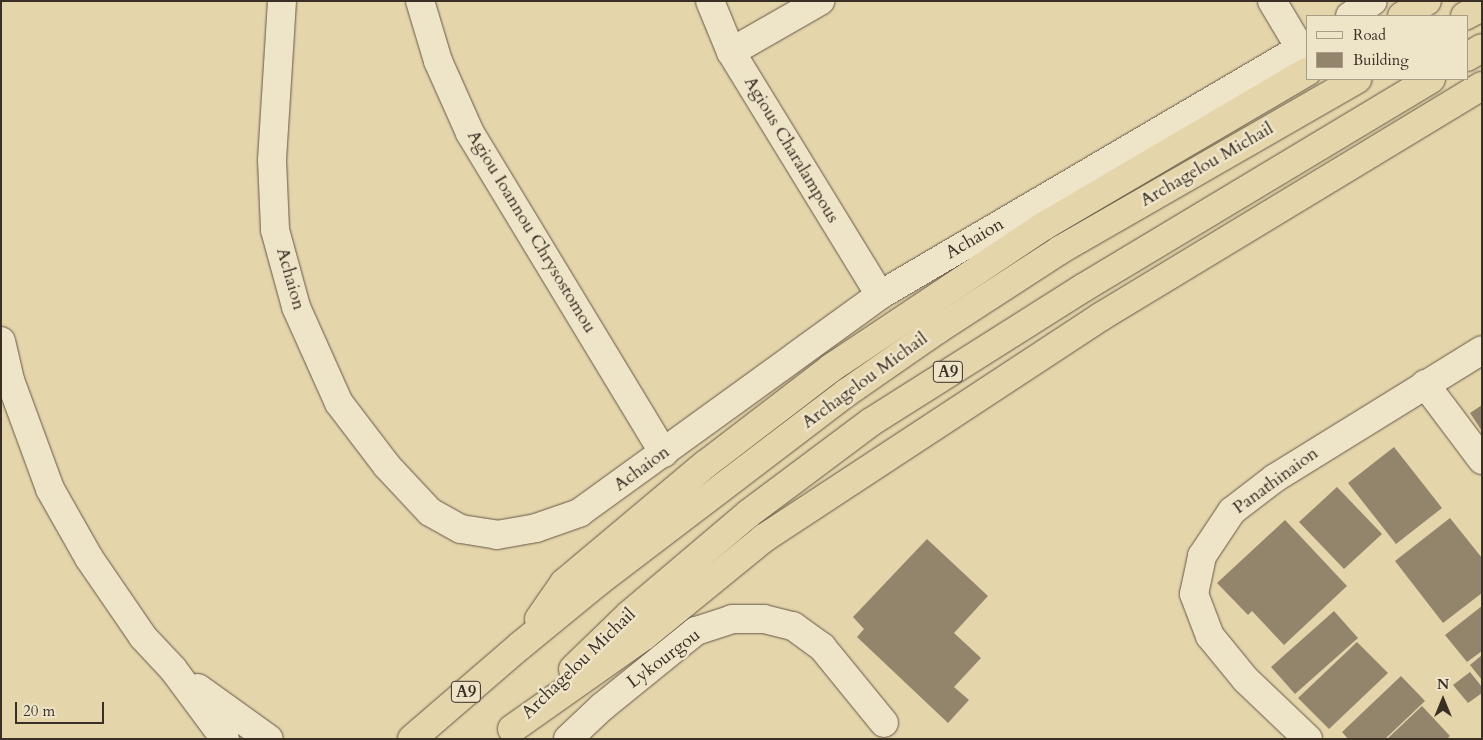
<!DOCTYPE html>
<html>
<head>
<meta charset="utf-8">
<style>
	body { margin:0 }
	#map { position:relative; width:1483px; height:740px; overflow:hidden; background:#e5d5ab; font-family:Cardo,serif }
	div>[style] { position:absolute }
	.building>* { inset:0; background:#92856b }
	.roads { filter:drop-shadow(0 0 1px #645846) drop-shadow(0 0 1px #645846) }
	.minor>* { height:28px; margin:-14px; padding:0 14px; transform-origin:14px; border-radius:14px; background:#eee4c8 }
	.highway>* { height:28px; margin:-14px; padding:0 14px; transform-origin:14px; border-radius:14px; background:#e5d5ab }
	span { translate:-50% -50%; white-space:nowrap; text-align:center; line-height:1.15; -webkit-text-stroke:5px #eee4c8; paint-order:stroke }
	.shield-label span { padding:1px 4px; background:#eee4c8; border:1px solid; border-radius:4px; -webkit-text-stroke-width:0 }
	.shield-label { font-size:16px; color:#392f25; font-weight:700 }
	.street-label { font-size:18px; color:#392f25 }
	.frame { position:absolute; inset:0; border:2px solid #392f25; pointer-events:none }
	.legend { position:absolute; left:1306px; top:15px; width:162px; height:65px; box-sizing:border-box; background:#eee4c8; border:1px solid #a69c87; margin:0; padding:6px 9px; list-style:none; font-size:15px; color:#392f25 }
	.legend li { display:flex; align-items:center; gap:10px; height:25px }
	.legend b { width:25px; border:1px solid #a69c87 }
	.north { position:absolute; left:1418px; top:675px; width:50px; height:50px; -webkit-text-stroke:4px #eee4c8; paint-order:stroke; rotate:0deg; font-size:14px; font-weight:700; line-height:20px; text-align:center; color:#392f25 }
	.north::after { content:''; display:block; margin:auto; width:18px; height:22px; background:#392f25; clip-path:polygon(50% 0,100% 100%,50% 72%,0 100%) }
	.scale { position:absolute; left:15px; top:702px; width:89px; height:22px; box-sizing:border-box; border:2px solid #392f25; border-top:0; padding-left:6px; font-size:15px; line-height:18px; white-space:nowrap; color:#392f25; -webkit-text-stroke:4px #eee4c8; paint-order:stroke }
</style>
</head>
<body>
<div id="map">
	<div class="building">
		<i style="clip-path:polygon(1482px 405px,1482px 431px,1470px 413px)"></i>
		<i style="clip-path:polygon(1394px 447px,1442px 508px,1396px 544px,1348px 483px)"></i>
		<i style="clip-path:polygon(1337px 487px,1382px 534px,1344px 569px,1299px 522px)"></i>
		<i style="clip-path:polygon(1450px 518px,1482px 558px,1482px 593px,1443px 623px,1395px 561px)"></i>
		<i style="clip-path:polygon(1285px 520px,1347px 586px,1284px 645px,1252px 611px,1248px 615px,1217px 583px)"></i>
		<i style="clip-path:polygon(927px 539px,988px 596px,954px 633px,981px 658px,954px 687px,969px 700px,948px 723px,857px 637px,864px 629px,853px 617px)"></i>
		<i style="clip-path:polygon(1482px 606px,1482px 651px,1467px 662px,1445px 635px)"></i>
		<i style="clip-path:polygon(1334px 611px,1358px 638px,1295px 694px,1271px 667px)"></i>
		<i style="clip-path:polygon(1357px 642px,1388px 673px,1329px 729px,1298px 698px)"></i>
		<i style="clip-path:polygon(1482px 655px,1482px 680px,1470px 665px)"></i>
		<i style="clip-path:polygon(1470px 672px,1482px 687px,1482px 693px,1468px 703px,1453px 685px)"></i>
		<i style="clip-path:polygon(1401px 676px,1425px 701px,1385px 739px,1348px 739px,1342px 732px)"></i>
		<i style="clip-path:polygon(1422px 706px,1450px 736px,1447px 739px,1387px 739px)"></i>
	</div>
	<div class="roads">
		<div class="minor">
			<i style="left:282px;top:1px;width:159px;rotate:93.6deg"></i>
			<i style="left:272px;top:160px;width:70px;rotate:87.5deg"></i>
			<i style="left:275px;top:230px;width:80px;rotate:74.7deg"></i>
			<i style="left:296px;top:307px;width:105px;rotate:65.9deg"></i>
			<i style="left:339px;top:403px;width:79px;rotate:52.7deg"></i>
			<i style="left:387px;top:466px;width:63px;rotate:46.9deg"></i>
			<i style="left:430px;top:512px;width:35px;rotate:29deg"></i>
			<i style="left:461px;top:529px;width:36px;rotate:9deg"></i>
			<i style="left:497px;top:535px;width:40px;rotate:-10deg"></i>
			<i style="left:536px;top:528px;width:46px;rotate:-19.2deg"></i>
			<i style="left:579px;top:513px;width:372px;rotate:-35.9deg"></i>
			<i style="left:880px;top:295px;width:495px;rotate:-30.4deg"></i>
			<i style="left:420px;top:1px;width:63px;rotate:73.3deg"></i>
			<i style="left:438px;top:61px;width:79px;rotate:66deg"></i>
			<i style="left:470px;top:133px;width:374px;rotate:58.8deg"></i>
			<i style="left:710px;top:1px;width:55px;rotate:67.6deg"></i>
			<i style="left:731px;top:52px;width:285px;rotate:58.5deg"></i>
			<i style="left:1272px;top:1px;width:55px;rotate:59.2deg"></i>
			<i style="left:1350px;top:16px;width:27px;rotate:-33deg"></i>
			<i style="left:731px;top:52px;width:103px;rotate:-29.8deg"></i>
			<i style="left:1px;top:341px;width:40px;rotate:77deg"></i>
			<i style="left:10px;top:380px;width:116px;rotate:69.8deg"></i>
			<i style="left:50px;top:489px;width:79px;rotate:60.5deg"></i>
			<i style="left:89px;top:558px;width:96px;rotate:55.6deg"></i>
			<i style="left:143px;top:637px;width:44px;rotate:46.8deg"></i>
			<i style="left:173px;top:669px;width:87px;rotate:53.4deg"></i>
			<i style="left:1425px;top:384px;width:95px;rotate:53.1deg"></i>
			<i style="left:198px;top:688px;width:87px;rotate:35.7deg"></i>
			<i style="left:568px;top:739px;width:47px;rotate:-43.3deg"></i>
			<i style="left:602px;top:707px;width:121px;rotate:-39deg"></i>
			<i style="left:696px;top:631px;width:38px;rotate:-18deg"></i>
			<i style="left:732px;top:619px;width:32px"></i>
			<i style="left:764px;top:619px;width:30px;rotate:14deg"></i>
			<i style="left:793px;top:626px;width:36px;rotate:36deg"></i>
			<i style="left:822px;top:647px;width:98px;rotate:50.8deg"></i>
			<i style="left:1308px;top:739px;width:86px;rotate:-136.4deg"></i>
			<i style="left:1246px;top:680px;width:57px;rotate:-129.3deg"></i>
			<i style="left:1210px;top:636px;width:45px;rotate:-110.9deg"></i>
			<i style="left:1194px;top:594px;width:39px;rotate:-78deg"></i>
			<i style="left:1202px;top:556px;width:54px;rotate:-56.3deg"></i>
			<i style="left:1232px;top:511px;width:54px;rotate:-37.5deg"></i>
			<i style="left:1275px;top:478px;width:243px;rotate:-31.7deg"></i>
		</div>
		<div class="highway">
			<i style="left:1402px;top:16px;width:29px;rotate:-31deg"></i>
			<i style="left:1465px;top:16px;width:19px;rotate:-28deg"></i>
			<i style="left:1467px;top:57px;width:17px;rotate:-31deg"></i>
			<i style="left:539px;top:619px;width:44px;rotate:-55.2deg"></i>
			<i style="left:564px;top:583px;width:185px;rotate:-40deg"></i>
			<i style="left:706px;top:464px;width:158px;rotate:-37.5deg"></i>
			<i style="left:831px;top:368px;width:256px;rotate:-33.7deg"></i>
			<i style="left:1044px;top:226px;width:305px;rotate:-30.4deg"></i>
			<i style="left:573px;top:669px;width:78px;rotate:-44deg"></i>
			<i style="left:629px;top:615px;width:156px;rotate:-40.3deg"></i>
			<i style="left:748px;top:514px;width:154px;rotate:-36.8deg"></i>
			<i style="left:871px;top:422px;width:251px;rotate:-32.3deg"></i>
			<i style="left:1083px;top:288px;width:406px;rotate:-31deg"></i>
			<i style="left:512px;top:729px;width:161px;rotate:-35.2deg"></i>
			<i style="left:644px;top:636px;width:155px;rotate:-39.2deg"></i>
			<i style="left:764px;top:538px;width:404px;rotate:-33.3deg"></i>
			<i style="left:1102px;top:316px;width:444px;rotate:-31.2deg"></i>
			<i style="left:412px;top:739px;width:144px;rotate:-40.8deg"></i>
			<i style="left:521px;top:645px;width:99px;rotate:-39.3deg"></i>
			<i style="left:598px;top:582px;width:312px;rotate:-37.3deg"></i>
			<i style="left:846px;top:393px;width:111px;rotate:-34.7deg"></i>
			<i style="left:937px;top:330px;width:147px;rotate:-33deg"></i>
			<i style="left:1060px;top:250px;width:343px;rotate:-29.9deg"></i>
		</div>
	</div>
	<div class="shield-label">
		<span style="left:948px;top:372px">A9</span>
		<span style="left:466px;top:692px">A9</span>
	</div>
	<div class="street-label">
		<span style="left:791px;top:150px;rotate:59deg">Agious Charalampous</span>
		<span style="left:1207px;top:165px;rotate:-30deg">Archagelou Michail</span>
		<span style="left:531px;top:232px;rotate:59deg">Agiou Ioannou Chrysostomou</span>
		<span style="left:975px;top:239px;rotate:-30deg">Achaion</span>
		<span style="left:290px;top:279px;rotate:74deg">Achaion</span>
		<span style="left:865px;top:381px;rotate:-36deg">Archagelou Michail</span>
		<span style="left:642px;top:469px;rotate:-36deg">Achaion</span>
		<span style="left:1276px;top:481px;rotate:-36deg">Panathinaion</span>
		<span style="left:664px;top:659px;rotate:-37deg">Lykourgou</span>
		<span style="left:579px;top:664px;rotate:-44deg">Archagelou Michail</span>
	</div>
	<div class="frame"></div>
	<ul class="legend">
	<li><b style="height:6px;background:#eee4c8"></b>Road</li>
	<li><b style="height:14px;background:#92856b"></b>Building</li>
	</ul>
	<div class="north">N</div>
	<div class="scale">20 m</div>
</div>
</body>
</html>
